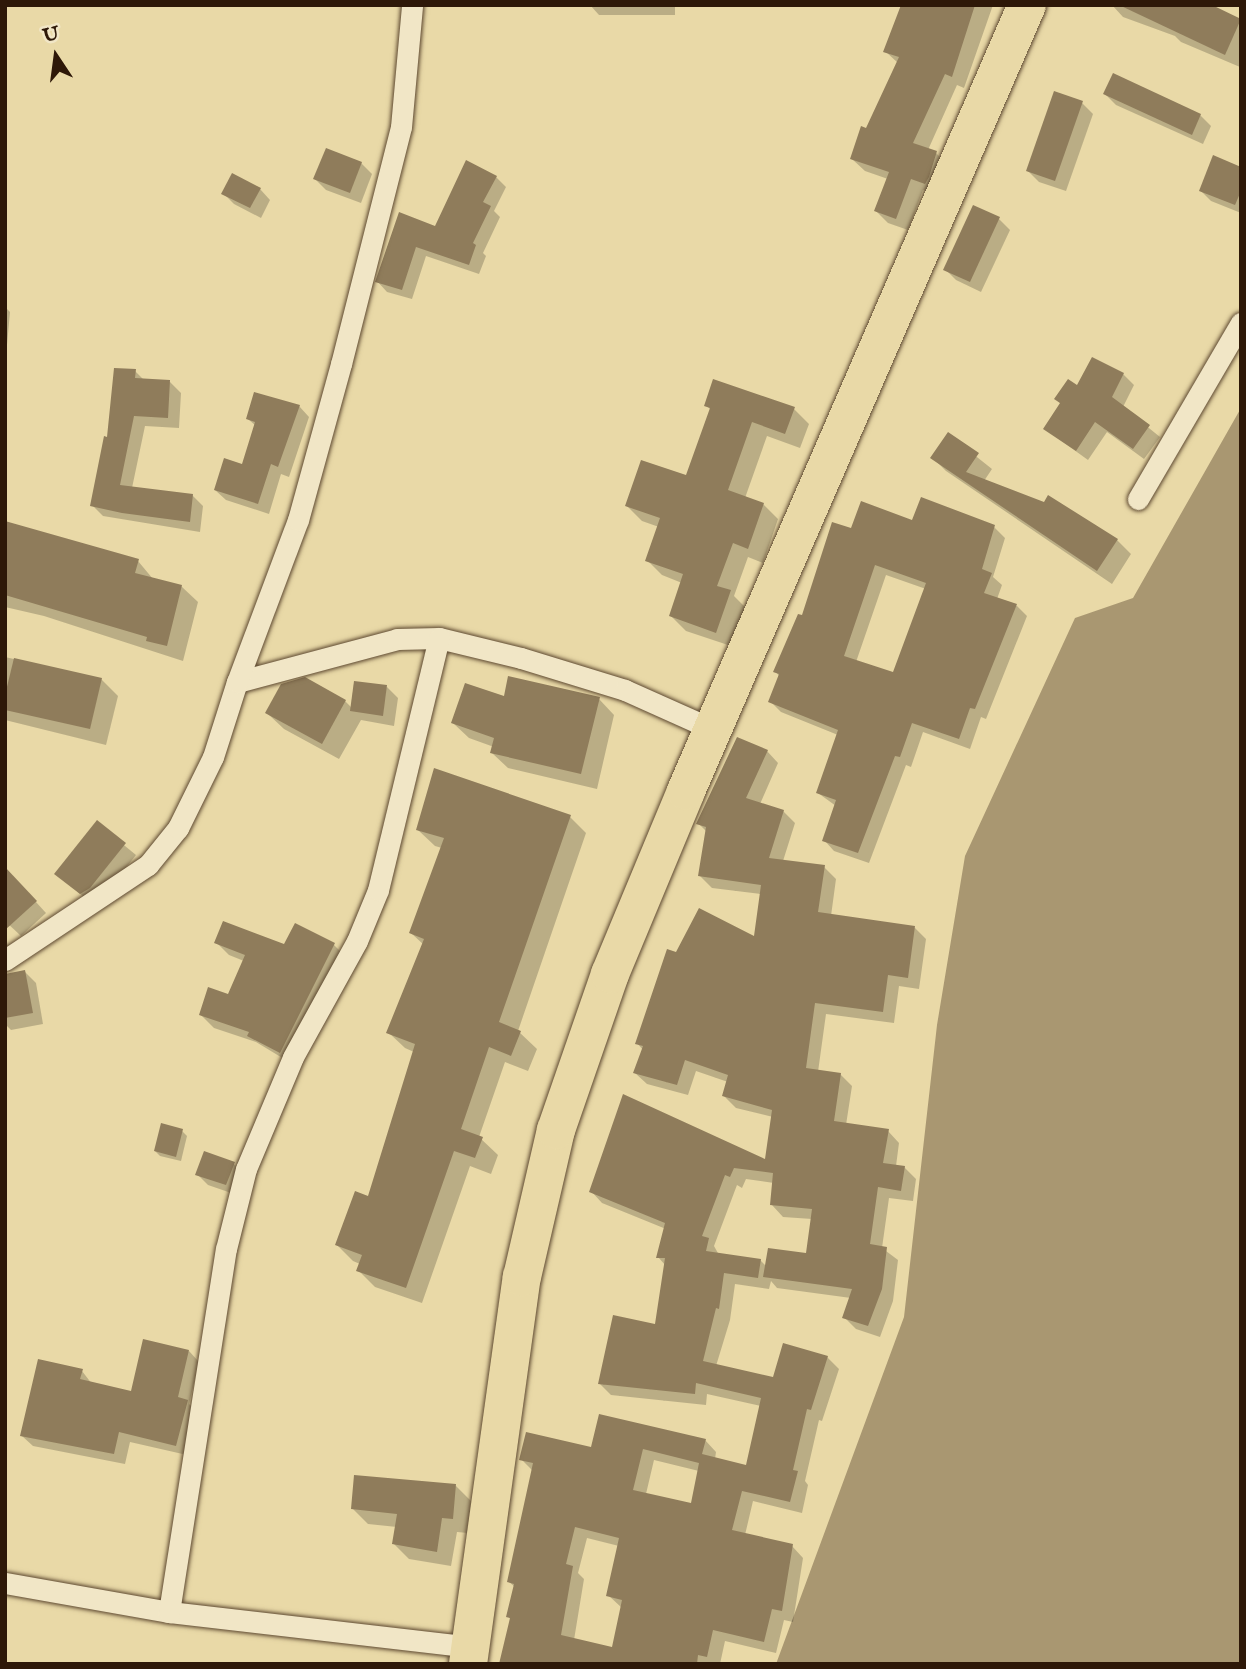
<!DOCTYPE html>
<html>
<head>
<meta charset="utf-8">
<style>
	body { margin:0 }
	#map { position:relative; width:1246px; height:1669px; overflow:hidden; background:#e9d9a7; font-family:"IM FELL English",serif }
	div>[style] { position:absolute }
	.water>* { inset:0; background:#a99771 }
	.shadow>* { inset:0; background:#0003 }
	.building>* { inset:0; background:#8f7c5b }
	.roads { filter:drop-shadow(0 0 2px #5d4830) drop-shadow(0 0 2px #5d4830) }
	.street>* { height:21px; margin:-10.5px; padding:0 10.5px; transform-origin:10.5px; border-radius:10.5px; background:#f1e6c6 }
	.highway>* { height:38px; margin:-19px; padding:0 19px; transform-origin:19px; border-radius:19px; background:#e9d9a7 }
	span { translate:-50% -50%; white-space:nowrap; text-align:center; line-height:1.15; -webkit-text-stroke:5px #f1e6c6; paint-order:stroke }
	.frame { position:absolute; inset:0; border:7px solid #2e1808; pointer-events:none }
	.north { position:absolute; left:21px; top:21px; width:70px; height:70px; -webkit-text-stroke:5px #f1e6c6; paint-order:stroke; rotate:347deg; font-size:19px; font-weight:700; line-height:28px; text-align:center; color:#2e1808 }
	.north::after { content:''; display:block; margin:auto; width:24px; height:32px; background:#2e1808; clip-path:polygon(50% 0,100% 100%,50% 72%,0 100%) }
</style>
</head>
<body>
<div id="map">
	<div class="water">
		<i style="clip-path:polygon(1241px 408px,1241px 1664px,776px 1664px,904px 1317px,937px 1025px,965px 856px,1075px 618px,1133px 598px)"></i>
	</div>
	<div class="shadow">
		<i style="clip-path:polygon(590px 5px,675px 5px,675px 15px,599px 15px)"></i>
		<i style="clip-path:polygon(902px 5px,993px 5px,964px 88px,957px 85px,928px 150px,936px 153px,948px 165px,938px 195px,923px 190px,908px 230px,888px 223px,876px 211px,888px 179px,865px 171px,852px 159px,898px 63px,885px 51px)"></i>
		<i style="clip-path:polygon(1112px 5px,1207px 5px,1240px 19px,1240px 67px,1181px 42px,1175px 36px,1123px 17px)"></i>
		<i style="clip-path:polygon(1105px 94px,1200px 115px,1211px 126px,1203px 144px,1116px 105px)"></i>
		<i style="clip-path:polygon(1082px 103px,1093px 114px,1066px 191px,1039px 182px,1028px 171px)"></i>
		<i style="clip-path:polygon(361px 163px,372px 174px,361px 203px,326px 190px,315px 179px)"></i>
		<i style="clip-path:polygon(1241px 169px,1241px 213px,1211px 201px,1201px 191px)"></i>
		<i style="clip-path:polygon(496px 177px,506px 187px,494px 211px,500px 217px,483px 253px,486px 256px,479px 274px,426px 256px,412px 299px,387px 292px,377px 281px)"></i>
		<i style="clip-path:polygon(260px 189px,270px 200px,261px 218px,234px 204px,223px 193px)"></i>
		<i style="clip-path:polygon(999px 219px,1010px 230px,981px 292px,956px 280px,945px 269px)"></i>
		<i style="clip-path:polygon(5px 307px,10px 312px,7px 345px,5px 344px)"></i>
		<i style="clip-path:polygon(135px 371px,144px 380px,170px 382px,181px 393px,179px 428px,145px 426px,132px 488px,192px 495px,203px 506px,200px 532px,103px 516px,92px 505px)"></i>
		<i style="clip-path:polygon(1123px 374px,1134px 385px,1123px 407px,1160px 437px,1144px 459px,1107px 432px,1088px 460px,1045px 429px,1061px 404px,1056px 399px)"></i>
		<i style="clip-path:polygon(706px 405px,794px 409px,809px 424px,800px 448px,767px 436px,745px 498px,763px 504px,778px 519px,763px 563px,748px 557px,734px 596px,745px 607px,731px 646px,686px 631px,671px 616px,682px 583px,662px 575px,647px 560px,659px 527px,642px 521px,627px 506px,687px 478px,711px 410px)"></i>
		<i style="clip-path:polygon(299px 406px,309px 417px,289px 477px,281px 474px,269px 514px,226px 500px,215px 490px,244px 466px,256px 426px,248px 419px)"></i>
		<i style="clip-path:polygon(948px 434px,992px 469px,984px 481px,1117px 540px,1131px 554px,1112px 584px,946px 471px,932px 457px)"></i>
		<i style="clip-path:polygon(evenodd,922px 499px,994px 527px,1005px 538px,993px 577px,1002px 585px,997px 599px,1017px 606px,1027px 616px,986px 719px,981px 717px,970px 749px,923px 732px,911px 767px,906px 765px,869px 863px,834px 851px,824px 840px,836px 806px,818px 793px,838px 735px,781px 712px,770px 701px,780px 677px,775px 671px,852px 530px,913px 522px,922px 499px,886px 575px,926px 589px,894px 675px,856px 662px,886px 575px)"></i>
		<i style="clip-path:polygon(5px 525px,138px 561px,153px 579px,181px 586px,198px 602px,183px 661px,44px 616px,5px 607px)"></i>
		<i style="clip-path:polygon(5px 657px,101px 679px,118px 696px,106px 745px,5px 720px)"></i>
		<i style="clip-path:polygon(387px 687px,398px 698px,394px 726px,361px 720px,339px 759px,284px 729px,267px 713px,345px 701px,352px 708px)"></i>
		<i style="clip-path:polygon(505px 698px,599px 699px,614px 715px,597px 789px,508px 768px,492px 753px,494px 747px,469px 738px,453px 723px)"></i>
		<i style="clip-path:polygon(evenodd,767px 751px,778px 763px,760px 804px,783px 811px,795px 823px,783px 861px,824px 867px,836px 879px,831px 916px,915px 928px,926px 939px,919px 989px,899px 986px,894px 1023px,826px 1014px,818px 1072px,840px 1074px,852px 1086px,846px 1125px,888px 1131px,899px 1143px,896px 1166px,904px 1167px,916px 1179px,913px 1201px,889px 1198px,882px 1248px,898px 1260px,893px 1301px,880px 1337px,856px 1329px,844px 1317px,851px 1298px,777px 1288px,771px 1281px,769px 1289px,735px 1284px,730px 1320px,716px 1366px,775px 1379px,827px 1357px,839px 1369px,822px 1421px,819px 1420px,805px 1481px,808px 1485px,802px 1513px,753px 1501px,745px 1535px,792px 1546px,803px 1558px,793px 1622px,784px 1620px,776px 1653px,725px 1641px,720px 1664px,500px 1664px,511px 1620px,508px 1616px,515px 1587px,509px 1582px,533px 1471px,521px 1459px,592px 1449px,705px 1440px,716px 1452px,715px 1459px,747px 1467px,761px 1406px,707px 1394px,706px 1405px,611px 1395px,600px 1384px,657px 1326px,666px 1266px,658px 1257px,666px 1229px,602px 1203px,591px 1191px,766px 1161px,773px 1117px,736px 1108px,724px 1096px,728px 1082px,696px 1071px,688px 1095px,647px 1084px,635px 1073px,643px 1050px,637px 1043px,676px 955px,755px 939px,761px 894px,712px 888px,700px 876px,707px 832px,698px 823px,767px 751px,746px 1179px,774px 1183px,772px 1205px,783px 1217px,812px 1219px,807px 1255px,767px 1267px,760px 1260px,719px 1255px,714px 1246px,737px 1185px,742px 1188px,746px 1179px,767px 751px,654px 1460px,699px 1471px,692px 1505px,646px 1494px,654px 1460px,767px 751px,587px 1538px,619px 1546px,608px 1595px,622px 1608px,613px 1649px,574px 1640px,584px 1579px,578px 1573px,587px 1538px)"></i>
		<i style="clip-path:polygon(570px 817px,586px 833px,518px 1031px,537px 1049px,528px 1071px,505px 1062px,479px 1137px,498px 1155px,491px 1174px,470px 1166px,422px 1303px,375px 1287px,358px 1270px,360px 1264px,353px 1261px,337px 1245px,369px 1199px,414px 1052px,405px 1048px,388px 1032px,424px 945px,411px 933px,442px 848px,435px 846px,418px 830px)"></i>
		<i style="clip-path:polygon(97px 823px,136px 855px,101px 899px,92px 904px,57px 874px)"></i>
		<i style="clip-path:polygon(5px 868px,46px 913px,21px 936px,5px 921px)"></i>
		<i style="clip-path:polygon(296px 925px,334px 945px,347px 958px,294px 1065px,256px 1042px,214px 1028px,201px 1015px,229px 996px,244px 961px,229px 955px,216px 942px,285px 946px)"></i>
		<i style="clip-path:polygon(25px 972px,36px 983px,43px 1024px,11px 1030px,5px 1024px,5px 975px)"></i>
		<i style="clip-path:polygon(182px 1131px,187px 1136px,181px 1161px,160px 1156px,155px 1151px)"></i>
		<i style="clip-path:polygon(234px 1164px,244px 1175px,237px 1195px,208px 1185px,197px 1174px)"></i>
		<i style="clip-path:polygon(189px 1351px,199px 1362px,189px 1404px,198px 1412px,187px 1455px,130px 1442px,125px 1464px,33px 1446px,22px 1436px,82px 1371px,92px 1384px,132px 1393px)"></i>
		<i style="clip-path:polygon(456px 1486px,471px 1501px,468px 1533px,457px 1532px,451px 1566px,409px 1559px,394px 1544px,397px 1527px,368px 1524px,353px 1509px)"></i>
	</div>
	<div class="building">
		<i style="clip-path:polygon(901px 5px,975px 5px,952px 77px,945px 74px,913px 143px,937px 151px,929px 177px,925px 184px,911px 179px,896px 219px,874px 211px,889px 172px,850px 159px,861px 126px,866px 128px,899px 57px,883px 52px)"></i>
		<i style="clip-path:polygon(1119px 5px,1212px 5px,1241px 19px,1225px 55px)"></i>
		<i style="clip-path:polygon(1113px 73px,1201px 114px,1192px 135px,1103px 94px)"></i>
		<i style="clip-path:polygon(1054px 91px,1083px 101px,1055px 181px,1026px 171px)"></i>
		<i style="clip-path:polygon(326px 148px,362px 162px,350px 193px,313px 179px)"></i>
		<i style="clip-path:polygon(1213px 155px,1241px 167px,1241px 191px,1235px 205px,1199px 191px)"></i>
		<i style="clip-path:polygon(466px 160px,497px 176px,483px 202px,491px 206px,473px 243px,476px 245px,469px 265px,416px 247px,402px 290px,375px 282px,399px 212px,435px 226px)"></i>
		<i style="clip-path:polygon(232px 173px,261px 188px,250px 208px,221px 194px)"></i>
		<i style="clip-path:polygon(973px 205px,1000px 217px,970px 282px,943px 270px)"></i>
		<i style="clip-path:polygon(1092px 357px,1124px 373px,1112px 397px,1150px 425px,1133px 449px,1095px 422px,1076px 451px,1043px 429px,1060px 403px,1054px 399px,1068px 379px,1077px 385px)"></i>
		<i style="clip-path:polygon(114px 368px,136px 369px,135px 378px,170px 380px,168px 418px,134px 416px,120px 485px,193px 494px,190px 522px,122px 513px,90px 506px,104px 436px,107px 437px)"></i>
		<i style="clip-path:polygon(713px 379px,795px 407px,785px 434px,752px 422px,728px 490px,764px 503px,748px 549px,733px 543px,717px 586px,731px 590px,716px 633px,669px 616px,683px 574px,645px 561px,660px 518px,625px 506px,641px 460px,686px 475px,710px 408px,704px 406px)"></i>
		<i style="clip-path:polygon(254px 392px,300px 405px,278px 467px,271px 464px,258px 504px,214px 490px,224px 458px,242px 464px,255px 422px,246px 419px)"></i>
		<i style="clip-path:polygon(948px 432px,979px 453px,966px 472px,1044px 502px,1048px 495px,1118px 539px,1097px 571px,930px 458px)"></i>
		<i style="clip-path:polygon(evenodd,921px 497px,995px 525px,982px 569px,992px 573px,984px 593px,1017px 604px,975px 709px,970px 708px,959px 739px,912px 723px,900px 757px,895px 756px,858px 853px,822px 841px,836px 800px,816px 793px,838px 730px,768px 702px,779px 674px,773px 672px,798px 614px,802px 615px,832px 522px,851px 528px,861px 501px,912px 520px,921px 497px,875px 565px,926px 583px,893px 672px,844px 656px,875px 565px)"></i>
		<i style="clip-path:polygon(5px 521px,139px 559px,135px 573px,182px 585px,167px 646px,146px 641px,147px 637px,5px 595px)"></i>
		<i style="clip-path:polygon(14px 658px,102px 678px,90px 729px,5px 710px,5px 695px)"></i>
		<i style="clip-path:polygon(508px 676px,600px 697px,581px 774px,490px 753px,494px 738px,451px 723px,465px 683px,504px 696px)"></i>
		<i style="clip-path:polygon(305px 677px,346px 700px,322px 744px,265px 713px,281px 684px)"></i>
		<i style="clip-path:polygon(354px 681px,387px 685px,383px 716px,350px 711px)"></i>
		<i style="clip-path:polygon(evenodd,737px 737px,768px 750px,746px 798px,784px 810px,769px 858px,825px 865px,818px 912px,915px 926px,908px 978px,888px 975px,883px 1012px,815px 1003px,806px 1068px,841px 1073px,834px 1121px,889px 1129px,883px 1163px,905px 1166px,901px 1191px,878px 1187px,870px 1244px,887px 1247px,882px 1289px,868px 1326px,842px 1318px,852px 1289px,763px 1277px,768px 1248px,806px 1253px,812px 1209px,770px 1205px,773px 1173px,734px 1168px,730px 1177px,725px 1175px,702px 1236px,709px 1238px,706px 1251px,761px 1259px,758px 1278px,724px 1273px,719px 1309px,716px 1308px,703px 1361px,773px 1377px,783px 1343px,828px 1356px,811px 1410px,807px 1409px,793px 1470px,798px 1471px,790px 1502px,742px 1491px,732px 1530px,793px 1544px,782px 1611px,772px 1609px,764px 1642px,713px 1630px,707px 1657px,698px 1655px,697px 1664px,499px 1664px,510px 1618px,506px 1617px,514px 1584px,507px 1582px,533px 1463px,519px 1460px,526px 1432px,591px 1447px,599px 1414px,706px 1439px,702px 1454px,746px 1465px,761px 1398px,696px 1383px,695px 1394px,598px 1384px,613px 1315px,655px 1324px,665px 1258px,656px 1258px,665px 1223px,589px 1192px,623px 1094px,765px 1159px,772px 1110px,722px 1096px,728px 1075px,685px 1060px,677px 1085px,633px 1073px,643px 1046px,635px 1044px,667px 949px,676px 952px,699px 908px,754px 936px,761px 885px,698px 876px,706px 827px,696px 824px,737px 737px,643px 1449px,699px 1463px,691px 1503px,633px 1490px,643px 1449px,737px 737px,575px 1527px,619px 1538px,606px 1596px,622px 1600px,612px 1647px,561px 1635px,573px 1566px,566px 1564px,575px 1527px)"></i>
		<i style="clip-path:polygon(434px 768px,571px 815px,499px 1022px,521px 1031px,511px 1056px,489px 1047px,461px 1129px,483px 1137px,475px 1158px,454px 1151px,406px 1288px,356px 1271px,362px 1255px,335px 1245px,355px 1191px,368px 1196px,415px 1044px,386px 1033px,424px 939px,409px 933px,444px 838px,416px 830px)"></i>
		<i style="clip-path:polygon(97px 820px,126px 843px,90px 888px,80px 894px,54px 874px)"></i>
		<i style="clip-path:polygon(5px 867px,37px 901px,5px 930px)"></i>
		<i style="clip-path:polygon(223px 921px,284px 944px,295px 923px,335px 943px,280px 1053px,247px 1036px,249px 1032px,199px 1015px,208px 987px,228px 994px,245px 955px,214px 943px)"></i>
		<i style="clip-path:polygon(25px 970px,33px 1013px,5px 1018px,5px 974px)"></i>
		<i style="clip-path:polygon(161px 1123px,183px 1129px,176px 1157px,154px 1151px)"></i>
		<i style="clip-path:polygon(204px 1151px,235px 1162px,226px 1185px,195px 1175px)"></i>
		<i style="clip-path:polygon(143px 1339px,189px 1350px,178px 1397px,188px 1400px,176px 1446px,119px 1432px,114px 1454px,20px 1436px,38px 1359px,83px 1369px,80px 1379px,131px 1391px)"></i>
		<i style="clip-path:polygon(354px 1475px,456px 1484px,453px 1519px,442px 1518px,437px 1552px,392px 1544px,397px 1514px,351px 1509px)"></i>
	</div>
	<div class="roads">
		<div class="street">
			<i style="left:1138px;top:499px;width:204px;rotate:-59.7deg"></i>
			<i style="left:237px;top:682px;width:166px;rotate:-15deg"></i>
			<i style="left:397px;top:639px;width:42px;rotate:-1.4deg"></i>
			<i style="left:439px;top:638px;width:84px;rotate:13.7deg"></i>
			<i style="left:521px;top:658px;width:109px;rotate:17.1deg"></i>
			<i style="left:625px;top:690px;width:95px;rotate:24.1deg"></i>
			<i style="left:5px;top:960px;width:172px;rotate:-33.6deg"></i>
			<i style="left:148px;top:865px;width:48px;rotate:-51deg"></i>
			<i style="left:178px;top:828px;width:79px;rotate:-63.8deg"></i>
			<i style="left:213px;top:757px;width:79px;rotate:-72.3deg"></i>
			<i style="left:237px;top:682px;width:173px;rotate:-69.4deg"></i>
			<i style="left:298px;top:520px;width:162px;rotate:-74.6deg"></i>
			<i style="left:341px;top:364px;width:244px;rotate:-75.8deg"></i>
			<i style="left:401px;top:127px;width:122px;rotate:-84.8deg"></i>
			<i style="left:5px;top:1583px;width:167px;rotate:10deg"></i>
			<i style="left:169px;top:1612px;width:303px;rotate:6.6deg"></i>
			<i style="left:169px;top:1612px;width:367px;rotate:-81.1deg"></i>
			<i style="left:226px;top:1249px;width:82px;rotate:-76deg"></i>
			<i style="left:246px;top:1169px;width:121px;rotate:-67.2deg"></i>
			<i style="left:293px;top:1057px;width:132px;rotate:-61.1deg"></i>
			<i style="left:357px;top:941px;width:55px;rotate:-67.6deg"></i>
			<i style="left:378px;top:890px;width:259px;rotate:-76.4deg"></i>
		</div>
		<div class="highway">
			<i style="left:468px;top:1664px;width:391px;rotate:-82.1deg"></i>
			<i style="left:522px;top:1277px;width:151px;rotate:-77deg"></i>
			<i style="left:556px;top:1130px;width:165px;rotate:-70.9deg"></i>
			<i style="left:610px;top:974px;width:198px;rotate:-67.4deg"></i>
			<i style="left:686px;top:791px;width:857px;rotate:-66.55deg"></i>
		</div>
	</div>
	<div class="frame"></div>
	<div class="north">U</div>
</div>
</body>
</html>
